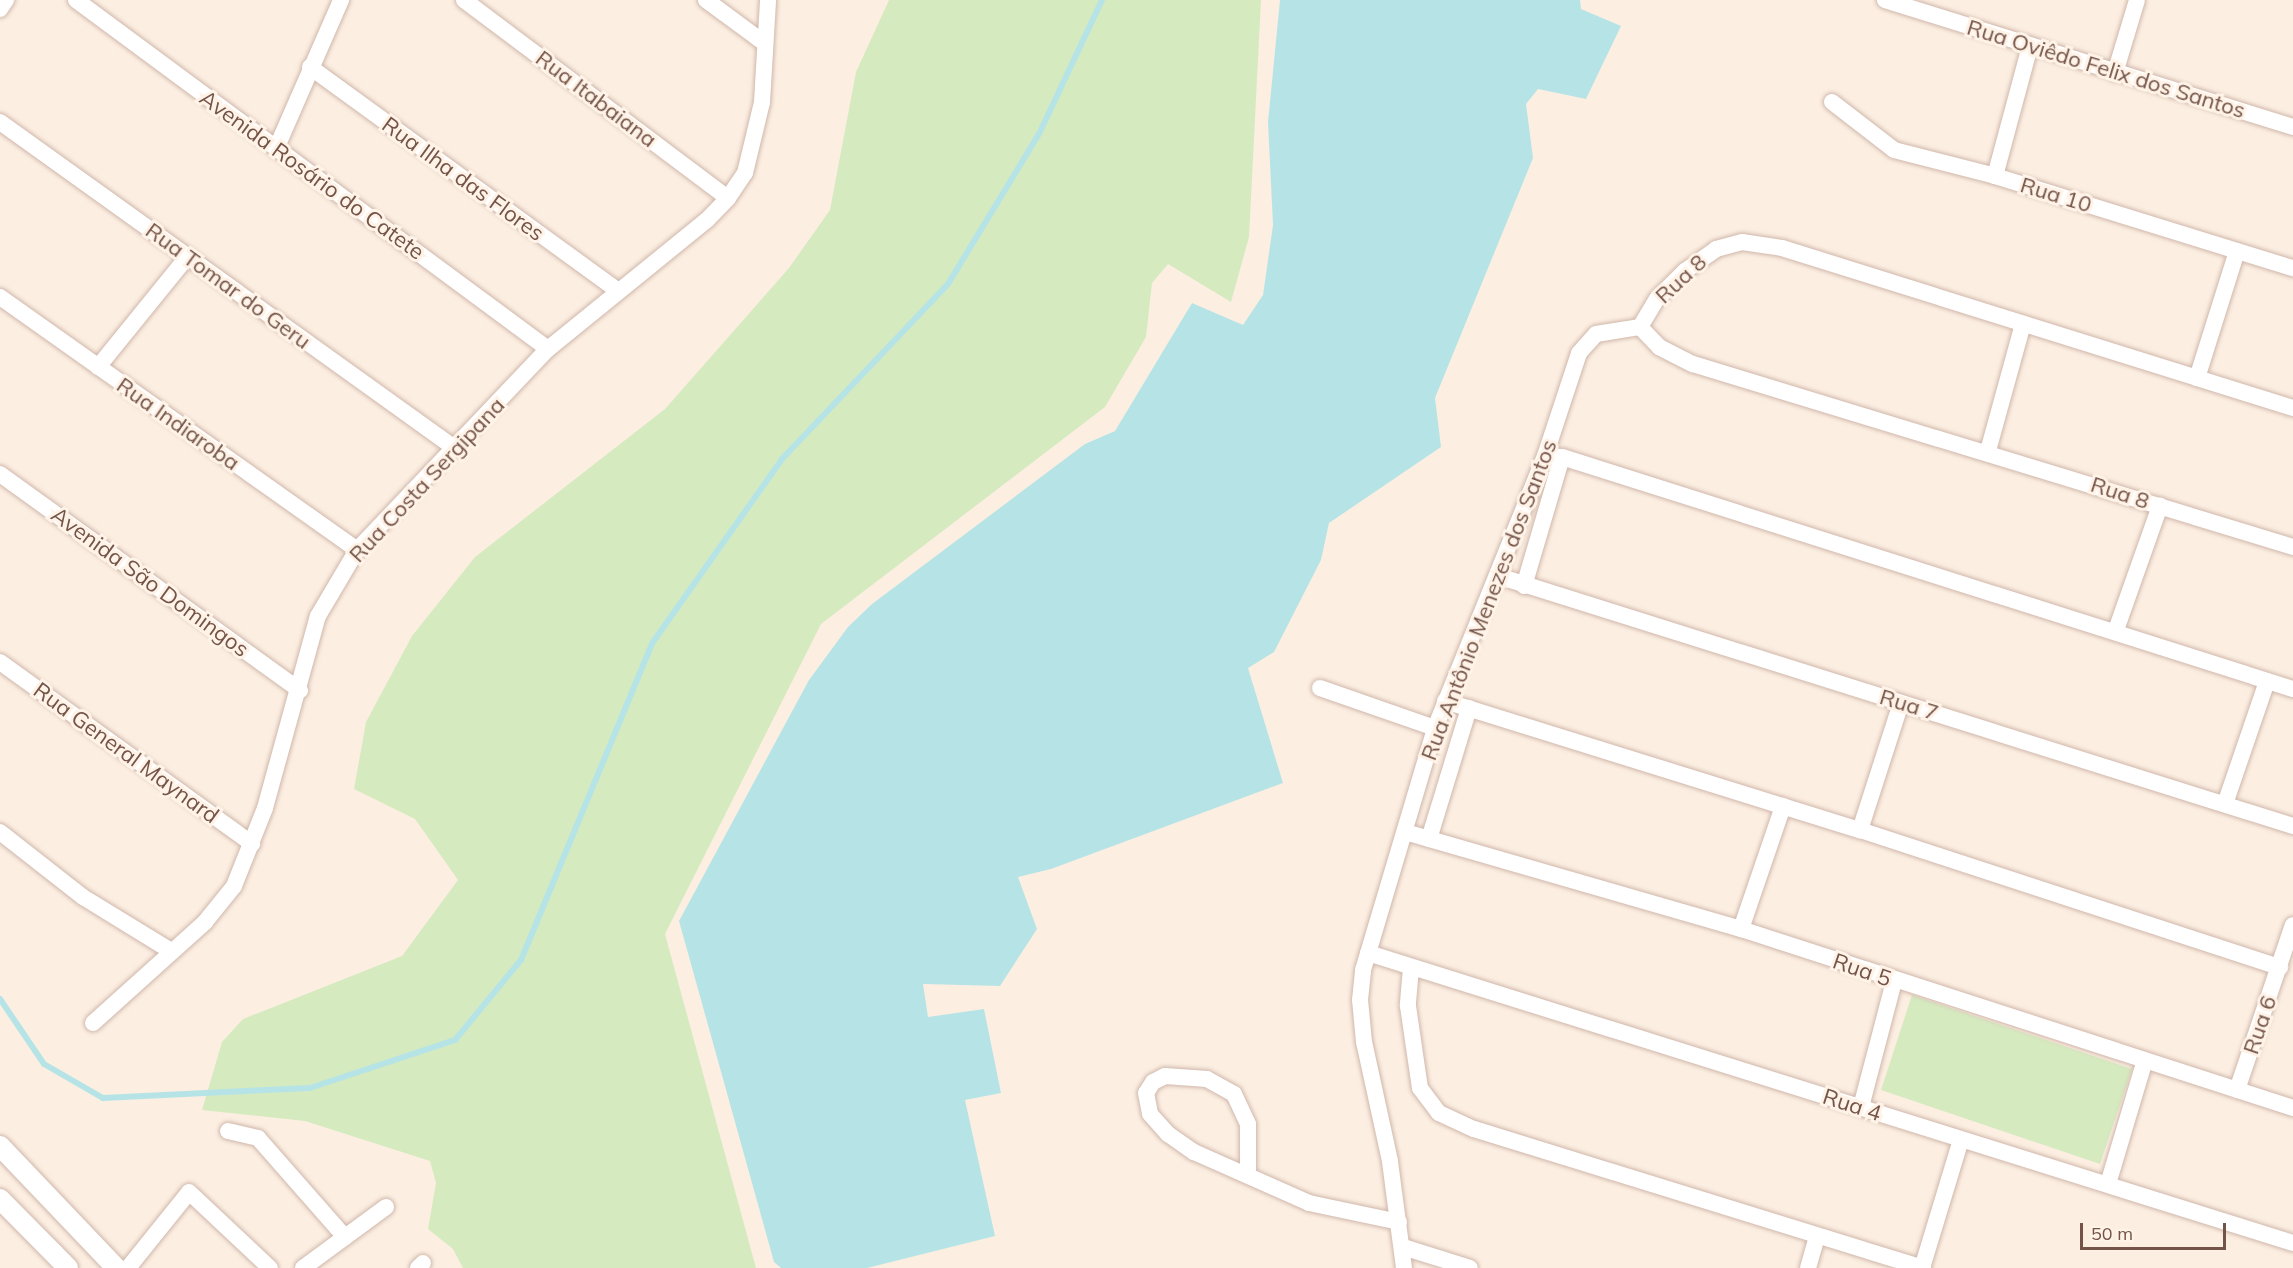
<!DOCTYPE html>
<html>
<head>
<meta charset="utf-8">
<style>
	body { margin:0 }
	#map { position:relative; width:2293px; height:1268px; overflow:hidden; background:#fcefe2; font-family:Mulish,sans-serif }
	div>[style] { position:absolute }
	.green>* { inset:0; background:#d6eac0 }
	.water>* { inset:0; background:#b6e4e6 }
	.stream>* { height:6px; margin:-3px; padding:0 3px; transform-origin:3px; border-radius:3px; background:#b6e4e6 }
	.roads { filter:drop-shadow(0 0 2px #d0b7ab) drop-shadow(0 0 2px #d0b7ab) }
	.minor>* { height:16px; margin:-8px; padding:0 8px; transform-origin:8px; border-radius:8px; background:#fff }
	.tertiary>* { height:20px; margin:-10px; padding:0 10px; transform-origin:10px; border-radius:10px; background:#fff }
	span { translate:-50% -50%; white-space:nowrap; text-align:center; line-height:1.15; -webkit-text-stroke:6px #fff3e8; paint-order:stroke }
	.street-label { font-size:22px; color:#745348 }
	.scale { position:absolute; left:2080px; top:1223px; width:146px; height:27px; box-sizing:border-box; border:3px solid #745348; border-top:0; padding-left:8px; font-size:18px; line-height:21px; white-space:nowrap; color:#745348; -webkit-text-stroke:4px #fff3e8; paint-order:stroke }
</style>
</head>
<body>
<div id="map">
	<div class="green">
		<i style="clip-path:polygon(889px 0,1261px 0,1249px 237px,1231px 302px,1168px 264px,1152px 283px,1146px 337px,1105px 407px,821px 624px,665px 934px,756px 1268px,463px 1268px,453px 1249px,428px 1229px,436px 1183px,430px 1161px,305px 1121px,202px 1110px,222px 1042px,243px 1019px,402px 956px,458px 880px,415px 819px,354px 789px,366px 722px,412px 636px,475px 557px,665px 409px,789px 268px,830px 210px,856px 72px)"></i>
		<i style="clip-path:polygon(1912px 995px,2132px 1069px,2100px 1164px,1881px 1090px)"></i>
	</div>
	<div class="water">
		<i style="clip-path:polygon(1280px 0,1580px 0,1581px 9px,1621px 26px,1586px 99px,1538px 89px,1526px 104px,1533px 158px,1435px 398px,1441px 447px,1329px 523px,1321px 560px,1274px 652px,1248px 668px,1283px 783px,1051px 869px,1018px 877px,1037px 929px,1000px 986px,923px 984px,928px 1017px,984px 1009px,1001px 1093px,965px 1100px,995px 1236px,867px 1268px,781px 1268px,774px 1262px,679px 921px,809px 680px,848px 627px,872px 604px,1085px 444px,1115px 431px,1192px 303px,1243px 325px,1263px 295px,1273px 225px,1268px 122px)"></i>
	</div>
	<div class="stream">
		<i style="left:0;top:999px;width:78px;rotate:55.9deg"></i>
		<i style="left:44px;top:1064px;width:68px;rotate:30deg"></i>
		<i style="left:103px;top:1098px;width:207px;rotate:-2.8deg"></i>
		<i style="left:310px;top:1088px;width:153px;rotate:-18.3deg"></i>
		<i style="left:455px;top:1040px;width:104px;rotate:-50.5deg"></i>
		<i style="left:521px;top:960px;width:344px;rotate:-67.5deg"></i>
		<i style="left:653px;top:642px;width:224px;rotate:-54.8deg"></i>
		<i style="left:782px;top:459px;width:241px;rotate:-46.5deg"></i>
		<i style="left:948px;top:284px;width:175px;rotate:-58.8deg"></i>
		<i style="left:1039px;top:134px;width:148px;rotate:-64.8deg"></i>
	</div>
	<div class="roads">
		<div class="minor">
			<i style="left:76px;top:0;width:587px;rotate:36.48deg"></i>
			<i style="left:464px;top:0;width:330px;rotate:36.9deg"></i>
			<i style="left:706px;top:0;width:71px;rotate:36.4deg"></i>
			<i style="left:1885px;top:0;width:427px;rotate:17.3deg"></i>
			<i style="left:0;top:9px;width:11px;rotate:-56deg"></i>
			<i style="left:310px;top:67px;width:379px;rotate:36deg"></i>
			<i style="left:2115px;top:73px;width:76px;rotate:-73.2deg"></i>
			<i style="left:1832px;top:102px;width:78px;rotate:37.7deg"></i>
			<i style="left:1894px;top:150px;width:104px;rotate:14.4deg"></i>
			<i style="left:1995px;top:176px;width:312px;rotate:17.2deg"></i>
			<i style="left:0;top:122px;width:561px;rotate:35.64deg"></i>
			<i style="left:276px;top:149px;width:163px;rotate:-66.4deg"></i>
			<i style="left:1995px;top:176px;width:135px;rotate:-74.9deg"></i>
			<i style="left:0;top:297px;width:438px;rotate:35.3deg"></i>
			<i style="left:1640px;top:327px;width:33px;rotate:-59deg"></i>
			<i style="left:1657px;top:299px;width:40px;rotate:-45deg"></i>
			<i style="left:1685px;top:271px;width:38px;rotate:-35deg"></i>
			<i style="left:1716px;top:249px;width:27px;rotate:-15deg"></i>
			<i style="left:1742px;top:242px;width:40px;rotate:8.5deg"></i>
			<i style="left:1782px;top:248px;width:535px;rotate:17.39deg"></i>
			<i style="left:1640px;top:327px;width:28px;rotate:46deg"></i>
			<i style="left:1659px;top:347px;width:38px;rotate:27deg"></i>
			<i style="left:1693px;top:364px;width:627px;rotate:16.96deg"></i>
			<i style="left:98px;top:367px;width:141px;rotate:-51deg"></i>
			<i style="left:2197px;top:378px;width:133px;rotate:-72.5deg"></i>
			<i style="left:1988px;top:451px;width:132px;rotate:-74.6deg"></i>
			<i style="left:1545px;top:456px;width:17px;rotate:3deg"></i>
			<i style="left:1562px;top:457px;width:767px;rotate:17.61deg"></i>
			<i style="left:0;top:474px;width:370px;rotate:35.8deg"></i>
			<i style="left:1498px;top:576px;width:833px;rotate:17.46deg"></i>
			<i style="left:1524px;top:586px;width:134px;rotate:-73.6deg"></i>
			<i style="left:2116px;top:630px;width:132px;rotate:-70.5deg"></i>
			<i style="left:0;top:662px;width:311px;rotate:35.8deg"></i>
			<i style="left:1320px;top:688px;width:122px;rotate:19.2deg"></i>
			<i style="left:1445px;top:701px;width:435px;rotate:17.3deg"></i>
			<i style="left:1860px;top:830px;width:442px;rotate:18.1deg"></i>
			<i style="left:2225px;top:804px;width:130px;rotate:-71.1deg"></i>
			<i style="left:1860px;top:830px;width:133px;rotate:-72.1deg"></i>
			<i style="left:0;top:832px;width:105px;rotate:38.1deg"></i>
			<i style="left:83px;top:897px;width:103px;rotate:31.5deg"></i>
			<i style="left:1405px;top:832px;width:350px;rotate:16.1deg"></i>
			<i style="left:1741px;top:929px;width:580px;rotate:17.97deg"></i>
			<i style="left:1429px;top:839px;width:137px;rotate:-73deg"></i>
			<i style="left:1741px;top:929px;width:130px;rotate:-71.1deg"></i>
			<i style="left:1368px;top:953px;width:969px;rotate:17.41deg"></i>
			<i style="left:1411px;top:968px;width:38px;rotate:95deg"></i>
			<i style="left:1408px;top:1006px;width:83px;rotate:81.7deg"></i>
			<i style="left:1420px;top:1088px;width:31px;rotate:53deg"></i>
			<i style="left:1439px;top:1113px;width:38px;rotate:25deg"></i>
			<i style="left:1474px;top:1129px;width:470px;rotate:17.2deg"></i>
			<i style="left:93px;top:1023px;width:151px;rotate:-42deg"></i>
			<i style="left:205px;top:922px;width:46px;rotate:-51.1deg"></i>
			<i style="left:234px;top:886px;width:84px;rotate:-68.3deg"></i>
			<i style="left:265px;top:808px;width:199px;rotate:-74.6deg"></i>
			<i style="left:318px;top:616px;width:77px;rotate:-59.4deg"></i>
			<i style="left:357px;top:550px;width:277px;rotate:-46.5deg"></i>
			<i style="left:548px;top:349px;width:205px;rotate:-39.1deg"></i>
			<i style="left:707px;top:220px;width:30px;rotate:-46deg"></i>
			<i style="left:728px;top:198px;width:30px;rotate:-56deg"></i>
			<i style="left:745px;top:173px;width:73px;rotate:-76.5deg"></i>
			<i style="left:762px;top:102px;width:102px;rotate:-86.6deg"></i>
			<i style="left:2237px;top:1090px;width:174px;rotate:-71.3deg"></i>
			<i style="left:1861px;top:1107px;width:130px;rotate:-75.3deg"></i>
			<i style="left:228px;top:1131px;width:31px;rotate:13deg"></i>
			<i style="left:258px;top:1138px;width:132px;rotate:48.7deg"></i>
			<i style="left:1248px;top:1175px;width:51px;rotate:-90deg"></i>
			<i style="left:1248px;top:1124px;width:33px;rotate:-115deg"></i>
			<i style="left:1234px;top:1094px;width:31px;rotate:-151deg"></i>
			<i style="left:1207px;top:1079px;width:42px;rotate:-175.9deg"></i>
			<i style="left:1165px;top:1076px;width:13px;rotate:153deg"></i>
			<i style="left:1153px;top:1082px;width:13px;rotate:122deg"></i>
			<i style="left:1146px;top:1093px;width:21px;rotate:79deg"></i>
			<i style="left:1150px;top:1114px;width:27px;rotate:48deg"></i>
			<i style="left:1168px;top:1134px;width:32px;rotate:35deg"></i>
			<i style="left:1194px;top:1152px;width:126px;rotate:23.9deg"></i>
			<i style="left:1309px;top:1203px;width:92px;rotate:11.9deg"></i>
			<i style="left:2108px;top:1184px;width:129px;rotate:-73.4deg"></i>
			<i style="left:1403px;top:1247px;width:70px;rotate:17.4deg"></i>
			<i style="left:128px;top:1268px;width:97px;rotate:-51.2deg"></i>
			<i style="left:189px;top:1192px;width:111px;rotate:43.2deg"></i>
			<i style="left:303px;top:1268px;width:103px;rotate:-36.3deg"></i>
			<i style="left:418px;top:1268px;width:7px;rotate:-45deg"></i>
			<i style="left:1404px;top:1268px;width:108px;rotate:-97.5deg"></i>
			<i style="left:1390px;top:1161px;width:122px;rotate:-102.3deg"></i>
			<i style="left:1364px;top:1042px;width:42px;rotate:-95.4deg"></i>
			<i style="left:1360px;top:1000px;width:30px;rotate:-84deg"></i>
			<i style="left:1363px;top:970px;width:252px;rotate:-73.4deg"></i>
			<i style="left:1435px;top:728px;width:293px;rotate:-68deg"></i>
			<i style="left:1545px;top:456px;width:108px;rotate:-71.7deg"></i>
			<i style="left:1579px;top:353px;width:25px;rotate:-48deg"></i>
			<i style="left:1596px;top:334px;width:45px;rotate:-9deg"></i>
			<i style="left:1808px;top:1268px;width:33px;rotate:-74deg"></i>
			<i style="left:1922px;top:1268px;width:134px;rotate:-73.1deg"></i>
		</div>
		<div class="tertiary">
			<i style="left:0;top:1146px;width:168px;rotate:46.4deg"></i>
			<i style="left:0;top:1199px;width:97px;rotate:45.4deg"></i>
		</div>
	</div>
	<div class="street-label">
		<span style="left:2106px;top:69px;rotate:17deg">Rua Oviêdo Felix dos Santos</span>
		<span style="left:596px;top:99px;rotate:37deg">Rua Itabaiana</span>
		<span style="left:312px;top:175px;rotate:36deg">Avenida Rosário do Catete</span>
		<span style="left:463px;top:179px;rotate:36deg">Rua Ilha das Flores</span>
		<span style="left:2056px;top:195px;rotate:17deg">Rua 10</span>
		<span style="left:1681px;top:279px;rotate:-43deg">Rua 8</span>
		<span style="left:228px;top:286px;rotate:36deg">Rua Tomar do Geru</span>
		<span style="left:178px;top:424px;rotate:35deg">Rua Indiaroba</span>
		<span style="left:427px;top:480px;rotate:-47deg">Rua Costa Sergipana</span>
		<span style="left:2120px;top:493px;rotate:18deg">Rua 8</span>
		<span style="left:150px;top:582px;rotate:36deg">Avenida São Domingos</span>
		<span style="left:1489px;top:600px;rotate:-69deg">Rua Antônio Menezes dos Santos</span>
		<span style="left:1909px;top:705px;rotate:17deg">Rua 7</span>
		<span style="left:126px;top:753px;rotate:36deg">Rua General Maynard</span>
		<span style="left:1862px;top:970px;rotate:19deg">Rua 5</span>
		<span style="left:2260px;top:1025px;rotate:-71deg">Rua 6</span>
		<span style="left:1852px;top:1105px;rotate:18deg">Rua 4</span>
	</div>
	<div class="scale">50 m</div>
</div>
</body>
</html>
